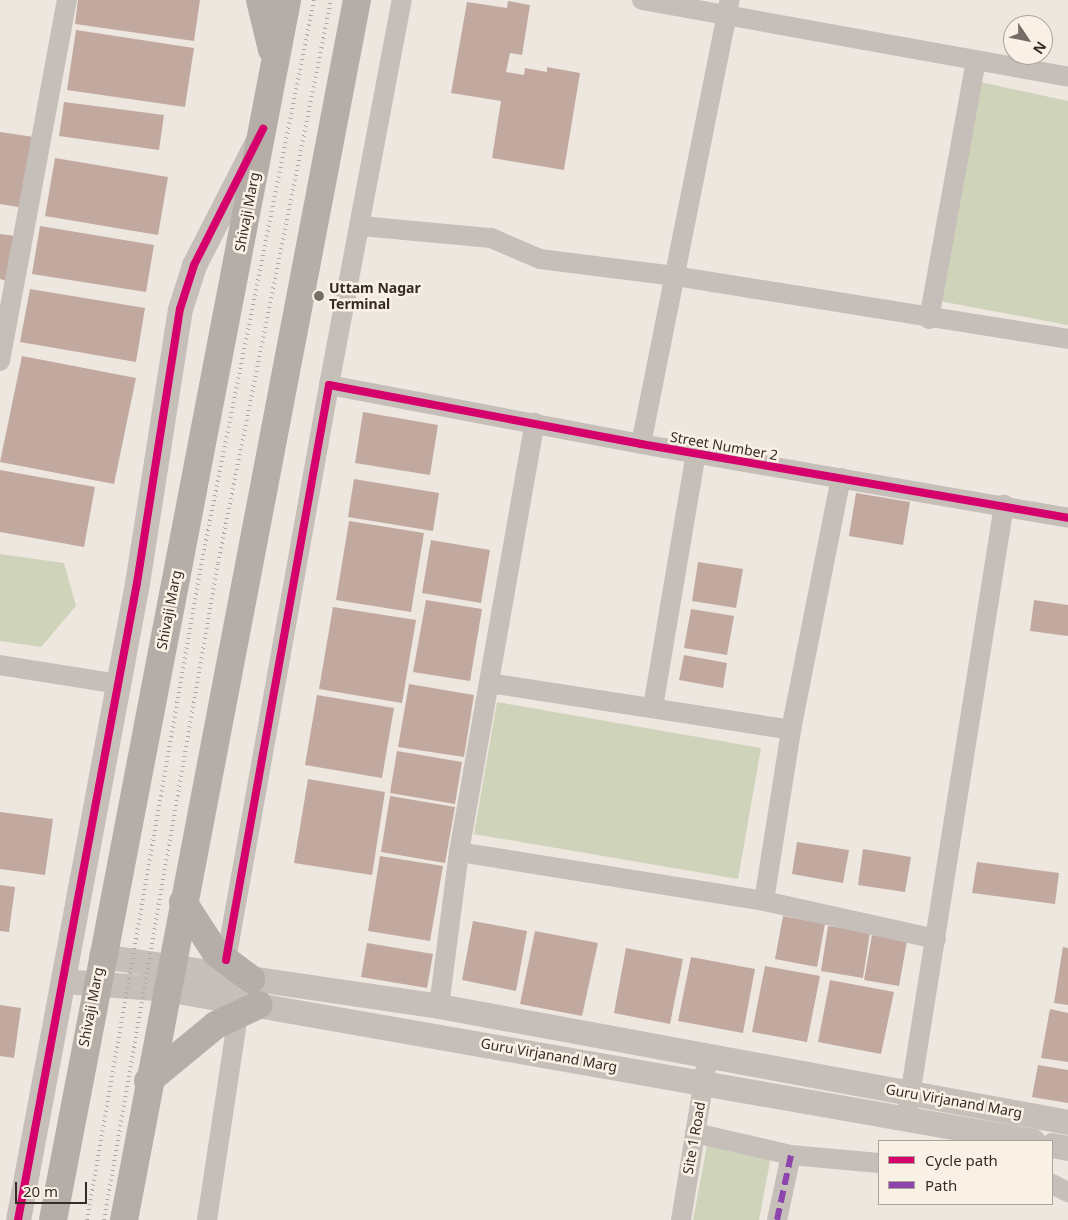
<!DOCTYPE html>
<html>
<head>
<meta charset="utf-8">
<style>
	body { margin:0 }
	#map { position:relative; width:1068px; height:1220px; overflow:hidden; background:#ede7e0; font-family:"Noto Sans",sans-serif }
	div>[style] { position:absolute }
	.green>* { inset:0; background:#cfd3b9 }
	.building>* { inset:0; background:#c2a9a0 }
	.minor>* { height:20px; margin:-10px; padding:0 10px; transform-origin:10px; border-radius:10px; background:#c6bfb9 }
	.tertiary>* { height:25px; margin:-12.5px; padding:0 12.5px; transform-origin:12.5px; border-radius:12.5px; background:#c6bfb9 }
	.primary>* { height:28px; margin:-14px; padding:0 14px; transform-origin:14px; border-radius:14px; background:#b5ada8 }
	.rail>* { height:4px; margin-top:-2px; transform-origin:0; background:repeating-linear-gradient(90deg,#aea7a3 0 1px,transparent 0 5px) }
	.quiet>* { height:6px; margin-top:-3px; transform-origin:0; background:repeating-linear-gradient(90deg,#8e44ad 0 12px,transparent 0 18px) }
	.cycleway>* { height:8px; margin:-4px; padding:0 4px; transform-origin:4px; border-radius:4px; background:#d6006c }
	.dots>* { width:14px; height:14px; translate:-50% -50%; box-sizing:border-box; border:2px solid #faf1e6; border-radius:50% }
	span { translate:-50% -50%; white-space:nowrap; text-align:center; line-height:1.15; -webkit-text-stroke:5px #faf1e6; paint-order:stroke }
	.street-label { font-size:14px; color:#372b27 }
	.poi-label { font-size:14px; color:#372b27; font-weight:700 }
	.left { translate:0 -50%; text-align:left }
	.legend { position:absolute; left:878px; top:1140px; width:175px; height:65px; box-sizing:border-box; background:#faf1e6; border:1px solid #aca29a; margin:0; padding:6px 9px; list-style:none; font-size:15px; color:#372b27 }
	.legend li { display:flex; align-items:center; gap:10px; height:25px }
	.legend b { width:25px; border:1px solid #aca29a }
	.north { position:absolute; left:1003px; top:15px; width:50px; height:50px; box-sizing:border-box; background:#faf1e6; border:1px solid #aca29a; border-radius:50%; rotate:124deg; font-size:14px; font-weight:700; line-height:20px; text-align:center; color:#372b27 }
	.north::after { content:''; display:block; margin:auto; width:18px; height:22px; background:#776d68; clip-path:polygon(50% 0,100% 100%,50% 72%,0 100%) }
	.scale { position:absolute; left:15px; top:1182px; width:72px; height:22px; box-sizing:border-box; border:2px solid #372b27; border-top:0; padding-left:6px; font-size:15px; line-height:18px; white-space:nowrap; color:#372b27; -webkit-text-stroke:4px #faf1e6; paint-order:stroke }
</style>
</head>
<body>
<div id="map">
	<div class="green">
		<i style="clip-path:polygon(975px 81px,1068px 101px,1068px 325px,929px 299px)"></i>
		<i style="clip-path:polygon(0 554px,64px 563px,76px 606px,41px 647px,0 641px)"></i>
		<i style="clip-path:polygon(497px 702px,761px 748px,738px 879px,474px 834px)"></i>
		<i style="clip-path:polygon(708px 1140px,772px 1151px,759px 1220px,693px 1220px)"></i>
	</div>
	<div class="building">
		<i style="clip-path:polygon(78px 0,200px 0,194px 41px,75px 24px)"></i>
		<i style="clip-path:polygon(508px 1px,530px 5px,522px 55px,510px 53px,506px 72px,524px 75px,525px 68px,547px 72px,547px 67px,580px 73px,564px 170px,492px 158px,501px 101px,451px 93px,467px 2px,507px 8px)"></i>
		<i style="clip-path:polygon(76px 30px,194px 48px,185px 107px,67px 90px)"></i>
		<i style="clip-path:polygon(64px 102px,164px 115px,159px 150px,59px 136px)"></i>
		<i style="clip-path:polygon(0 132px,34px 137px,24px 208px,0 204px)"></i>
		<i style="clip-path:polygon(55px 158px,168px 177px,158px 235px,45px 216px)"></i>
		<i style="clip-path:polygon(40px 226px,154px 245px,146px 292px,32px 274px)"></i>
		<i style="clip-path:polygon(0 234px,15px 236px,7px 281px,0 279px)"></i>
		<i style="clip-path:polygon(30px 289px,145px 308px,136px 362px,20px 342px)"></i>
		<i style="clip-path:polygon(22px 356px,136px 378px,114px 484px,0 462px)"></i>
		<i style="clip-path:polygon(363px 412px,438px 425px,430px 475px,355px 463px)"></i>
		<i style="clip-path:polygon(0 470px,95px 487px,84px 547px,0 532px)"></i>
		<i style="clip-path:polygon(354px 479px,439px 493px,433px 531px,348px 517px)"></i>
		<i style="clip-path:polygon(856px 493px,910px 502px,903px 545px,849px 536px)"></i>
		<i style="clip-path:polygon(349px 521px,424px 533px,411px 612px,336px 600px)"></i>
		<i style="clip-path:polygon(431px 540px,490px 550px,481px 603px,422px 593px)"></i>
		<i style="clip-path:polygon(698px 562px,743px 569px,736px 608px,692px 601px)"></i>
		<i style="clip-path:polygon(426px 600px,482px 609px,470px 681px,413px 672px)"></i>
		<i style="clip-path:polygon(1034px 600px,1068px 605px,1068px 636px,1030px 631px)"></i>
		<i style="clip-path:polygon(333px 607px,416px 620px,402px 703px,319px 689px)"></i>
		<i style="clip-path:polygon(691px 609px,734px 616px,727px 655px,684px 648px)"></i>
		<i style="clip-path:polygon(684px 655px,727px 663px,723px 688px,679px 680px)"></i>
		<i style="clip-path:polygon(409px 684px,474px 695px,464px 757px,398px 747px)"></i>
		<i style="clip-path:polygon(317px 695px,394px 708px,382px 778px,305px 765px)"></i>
		<i style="clip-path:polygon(397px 751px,462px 762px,455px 804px,390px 793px)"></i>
		<i style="clip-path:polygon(308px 779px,385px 792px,372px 875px,294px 863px)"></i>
		<i style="clip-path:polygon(390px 796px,455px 807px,445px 863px,381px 852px)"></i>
		<i style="clip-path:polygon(0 812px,53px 819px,45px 875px,0 869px)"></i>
		<i style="clip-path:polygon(797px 842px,849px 850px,843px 883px,792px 874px)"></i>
		<i style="clip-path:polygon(863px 849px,911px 857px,905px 892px,858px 885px)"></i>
		<i style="clip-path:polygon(380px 856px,443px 866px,430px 941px,368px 931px)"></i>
		<i style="clip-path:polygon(977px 862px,1059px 873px,1055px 904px,972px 893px)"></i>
		<i style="clip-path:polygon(0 885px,15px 887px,9px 932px,0 931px)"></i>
		<i style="clip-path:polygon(783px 916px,825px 924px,817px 967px,775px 959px)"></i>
		<i style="clip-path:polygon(473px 921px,527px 931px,516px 991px,462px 980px)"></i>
		<i style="clip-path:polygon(828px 926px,870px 932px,863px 978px,821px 971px)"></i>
		<i style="clip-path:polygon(535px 931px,598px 943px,582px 1016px,520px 1004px)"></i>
		<i style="clip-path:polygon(872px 935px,907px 941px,899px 986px,864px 980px)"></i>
		<i style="clip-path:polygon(367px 943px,433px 954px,427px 988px,361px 977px)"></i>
		<i style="clip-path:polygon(1063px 947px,1068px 948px,1068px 1005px,1054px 1003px)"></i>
		<i style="clip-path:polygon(626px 948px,683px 959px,670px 1024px,614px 1013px)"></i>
		<i style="clip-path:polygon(691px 957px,755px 969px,743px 1033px,678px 1021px)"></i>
		<i style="clip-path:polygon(765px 966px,820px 976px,807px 1042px,752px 1032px)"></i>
		<i style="clip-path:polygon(830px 980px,894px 992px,881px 1054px,818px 1042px)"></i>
		<i style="clip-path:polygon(0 1005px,21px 1008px,14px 1058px,0 1056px)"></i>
		<i style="clip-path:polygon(1050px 1009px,1068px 1013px,1068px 1062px,1041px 1058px)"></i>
		<i style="clip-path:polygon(1038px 1065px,1068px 1070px,1068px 1103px,1032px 1097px)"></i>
	</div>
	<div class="minor">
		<i style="left:642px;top:0;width:433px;rotate:10.2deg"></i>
		<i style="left:361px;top:226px;width:131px;rotate:5.3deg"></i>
		<i style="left:491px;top:238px;width:53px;rotate:23.2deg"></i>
		<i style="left:540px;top:259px;width:136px;rotate:7.2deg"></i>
		<i style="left:675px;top:276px;width:398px;rotate:9.1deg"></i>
		<i style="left:929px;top:319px;width:263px;rotate:-79.7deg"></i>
		<i style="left:0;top:361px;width:367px;rotate:-79.5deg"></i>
		<i style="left:329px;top:385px;width:392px;rotate:-79.3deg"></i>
		<i style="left:641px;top:444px;width:453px;rotate:-78.7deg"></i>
		<i style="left:0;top:665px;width:121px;rotate:9.1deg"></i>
		<i style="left:489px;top:683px;width:306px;rotate:8.8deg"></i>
		<i style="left:653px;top:707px;width:257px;rotate:-80.4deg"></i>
		<i style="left:459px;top:852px;width:309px;rotate:9.1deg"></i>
		<i style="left:764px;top:901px;width:176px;rotate:12.5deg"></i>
		<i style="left:764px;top:901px;width:173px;rotate:-81deg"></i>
		<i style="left:791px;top:730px;width:257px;rotate:-78.8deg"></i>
		<i style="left:226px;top:960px;width:584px;rotate:-79.84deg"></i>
		<i style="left:329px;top:385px;width:318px;rotate:10.7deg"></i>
		<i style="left:641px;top:444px;width:433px;rotate:9.8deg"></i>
		<i style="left:439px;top:1006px;width:155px;rotate:-82.6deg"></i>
		<i style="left:459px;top:852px;width:436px;rotate:-80deg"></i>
		<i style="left:908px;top:1108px;width:611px;rotate:-80.95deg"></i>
		<i style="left:695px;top:1133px;width:98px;rotate:12.9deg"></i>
		<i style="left:791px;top:1155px;width:88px;rotate:5.2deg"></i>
		<i style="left:1052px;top:1184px;width:18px;rotate:27deg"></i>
		<i style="left:207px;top:1220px;width:208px;rotate:-81.4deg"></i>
		<i style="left:681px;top:1220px;width:166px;rotate:-80.7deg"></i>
		<i style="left:777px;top:1220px;width:66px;rotate:-77.8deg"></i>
	</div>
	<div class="tertiary">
		<i style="left:101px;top:956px;width:342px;rotate:8.4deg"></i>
		<i style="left:439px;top:1006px;width:640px;rotate:10.45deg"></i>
		<i style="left:63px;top:981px;width:103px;rotate:4.4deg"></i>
		<i style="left:166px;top:989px;width:880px;rotate:9.94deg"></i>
		<i style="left:1052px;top:1145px;width:16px;rotate:11deg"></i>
		<i style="left:18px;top:1220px;width:648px;rotate:-79.42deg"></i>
		<i style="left:137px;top:583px;width:277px;rotate:-81.1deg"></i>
		<i style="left:180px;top:309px;width:46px;rotate:-72.3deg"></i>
		<i style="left:194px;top:265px;width:134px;rotate:-62.9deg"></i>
	</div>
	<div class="primary">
		<i style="left:260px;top:0;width:51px;rotate:76.5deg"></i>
		<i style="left:183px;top:902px;width:61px;rotate:57.1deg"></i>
		<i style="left:216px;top:953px;width:44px;rotate:36.6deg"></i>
		<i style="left:148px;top:1081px;width:88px;rotate:-39.5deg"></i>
		<i style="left:216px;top:1025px;width:47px;rotate:-25.5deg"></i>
		<i style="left:53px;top:1220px;width:1242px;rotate:-79.14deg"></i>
		<i style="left:124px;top:1220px;width:1242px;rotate:-79.19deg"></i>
	</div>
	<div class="rail">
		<i style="left:87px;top:1220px;width:670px;rotate:-80.12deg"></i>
		<i style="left:202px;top:560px;width:571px;rotate:-78.69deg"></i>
		<i style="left:104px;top:1220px;width:667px;rotate:-80.16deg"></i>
		<i style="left:218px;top:563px;width:574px;rotate:-78.65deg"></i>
	</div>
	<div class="quiet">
		<i style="left:777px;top:1220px;width:66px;rotate:-77.8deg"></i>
	</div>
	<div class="cycleway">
		<i style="left:226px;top:960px;width:584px;rotate:-79.84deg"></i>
		<i style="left:329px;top:385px;width:318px;rotate:10.7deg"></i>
		<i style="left:641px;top:444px;width:433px;rotate:9.8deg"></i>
		<i style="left:18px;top:1220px;width:648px;rotate:-79.42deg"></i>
		<i style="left:137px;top:583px;width:277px;rotate:-81.1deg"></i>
		<i style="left:180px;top:309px;width:46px;rotate:-72.3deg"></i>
		<i style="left:194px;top:265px;width:153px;rotate:-63.1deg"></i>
	</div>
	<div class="dots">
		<i style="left:319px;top:296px;background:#776d68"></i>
	</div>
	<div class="street-label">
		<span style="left:247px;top:212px;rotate:-79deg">Shivaji Marg</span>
		<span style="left:724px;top:446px;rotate:10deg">Street Number 2</span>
		<span style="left:169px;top:610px;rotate:-79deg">Shivaji Marg</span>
		<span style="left:91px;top:1007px;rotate:-79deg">Shivaji Marg</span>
		<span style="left:549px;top:1055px;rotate:10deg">Guru Virjanand Marg</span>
		<span style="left:954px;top:1101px;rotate:10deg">Guru Virjanand Marg</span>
		<span style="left:694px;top:1138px;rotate:-80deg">Site 1 Road</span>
	</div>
	<div class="poi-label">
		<span class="left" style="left:329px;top:296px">Uttam Nagar<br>Terminal</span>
	</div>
	<ul class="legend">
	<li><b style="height:6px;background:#d6006c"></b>Cycle path</li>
	<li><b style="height:6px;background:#8e44ad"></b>Path</li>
	</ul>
	<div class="north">N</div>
	<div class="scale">20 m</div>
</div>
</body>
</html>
